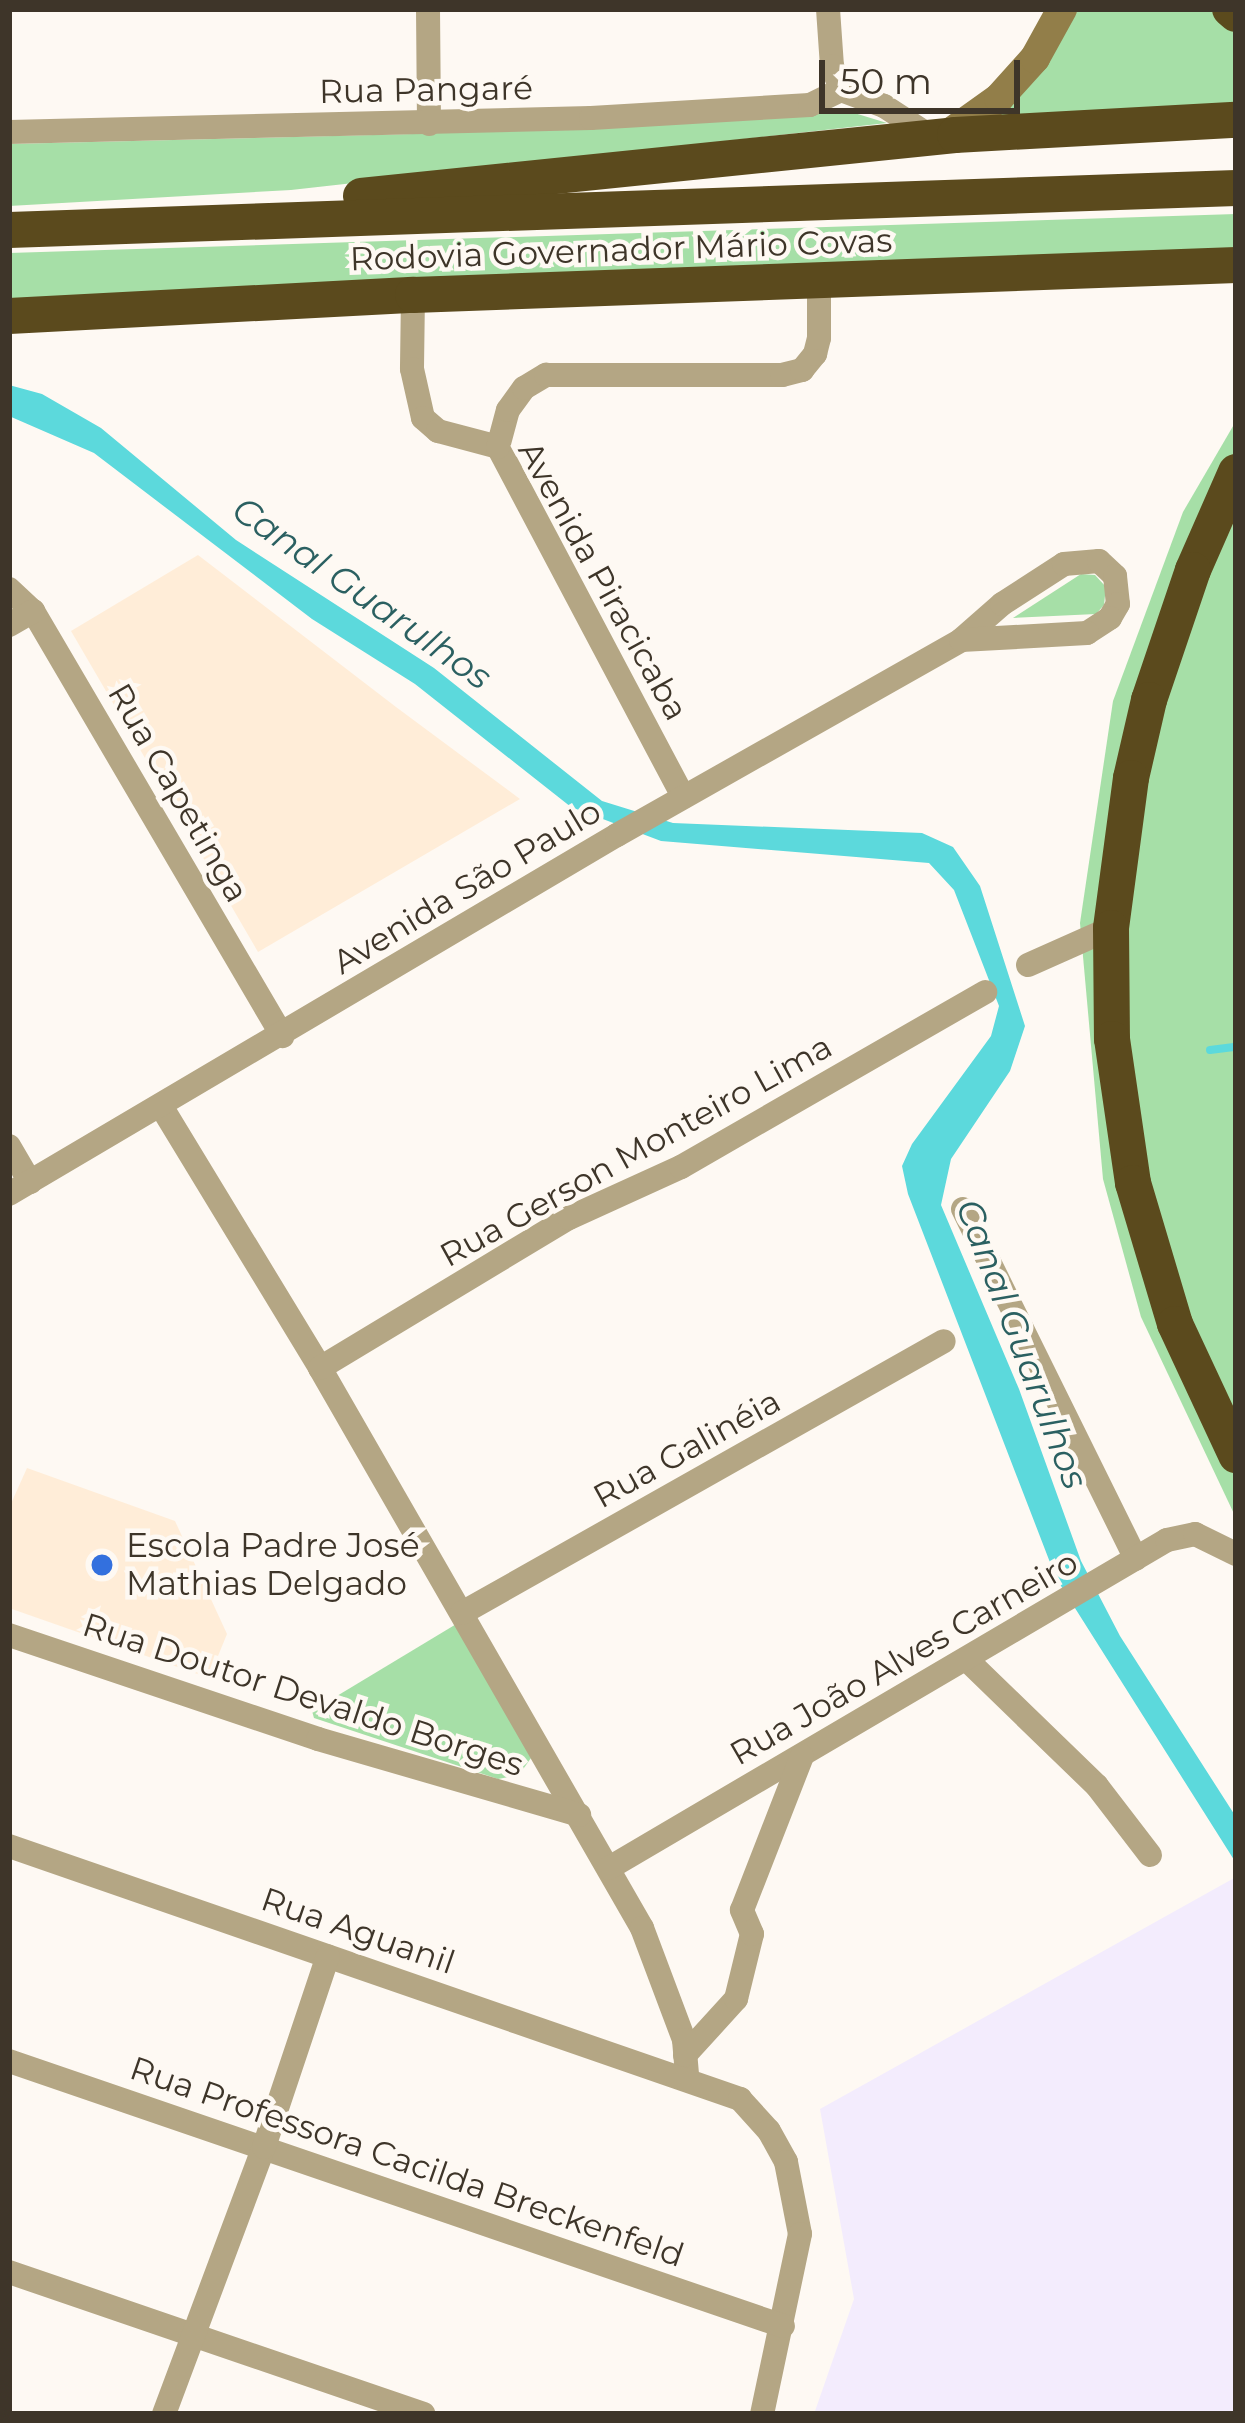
<!DOCTYPE html>
<html>
<head>
<meta charset="utf-8">
<style>
	body { margin:0 }
	#map { position:relative; width:1245px; height:2423px; overflow:hidden; background:#fef9f3; font-family:Montserrat,sans-serif }
	div>[style] { position:absolute }
	.built>* { inset:0; background:#ffedd8 }
	.industrial>* { inset:0; background:#f3ecfd }
	.green>* { inset:0; background:#a6dfa7 }
	.water>* { inset:0; background:#5cd9dc }
	.stream>* { height:8px; margin:-4px; padding:0 4px; transform-origin:4px; border-radius:4px; background:#5cd9dc }
	.street>* { height:24px; margin:-12px; padding:0 12px; transform-origin:12px; border-radius:12px; background:#b4a684 }
	.secondary>* { height:30px; margin:-15px; padding:0 15px; transform-origin:15px; border-radius:15px; background:#927e49 }
	.highway>* { height:36px; margin:-18px; padding:0 18px; transform-origin:18px; border-radius:18px; background:#5b4a1d }
	.dots>* { width:33px; height:33px; translate:-50% -50%; box-sizing:border-box; border:6px solid #fef9f3; border-radius:50% }
	span { translate:-50% -50%; white-space:nowrap; text-align:center; line-height:1.15; -webkit-text-stroke:9px #fef9f3; paint-order:stroke }
	.street-label { font-size:33px; color:#3e3529 }
	.poi-label { font-size:33px; color:#3e3529 }
	.left { translate:0 -50%; text-align:left }
	.water-label { font-size:36px; color:#2b6061; font-style:italic }
	.frame { position:absolute; inset:0; border:12px solid #3e3529; pointer-events:none }
	.scale { position:absolute; left:819px; top:60px; width:201px; height:54px; box-sizing:border-box; border:6px solid #3e3529; border-top:0; padding-left:15px; font-size:36px; line-height:42px; white-space:nowrap; color:#3e3529; -webkit-text-stroke:9px #fef9f3; paint-order:stroke }
</style>
</head>
<body>
<div id="map">
	<div class="built">
		<i style="clip-path:polygon(198px 555px,396px 707px,520px 799px,258px 952px,71px 631px)"></i>
		<i style="clip-path:polygon(27px 1468px,175px 1521px,227px 1634px,209px 1678px,9px 1608px,9px 1508px)"></i>
	</div>
	<div class="industrial">
		<i style="clip-path:polygon(1236px 1877px,1236px 2414px,814px 2414px,854px 2299px,820px 2109px)"></i>
	</div>
	<div class="green">
		<i style="clip-path:polygon(1074px 9px,1236px 9px,1236px 102px,955px 135px)"></i>
		<i style="clip-path:polygon(838px 108px,887px 123px,291px 190px,9px 206px,9px 144px,413px 134px)"></i>
		<i style="clip-path:polygon(1236px 214px,1236px 250px,9px 303px,9px 253px)"></i>
		<i style="clip-path:polygon(1236px 421px,1236px 1518px,1141px 1317px,1103px 1179px,1080px 923px,1113px 701px,1183px 512px)"></i>
		<i style="clip-path:polygon(1081px 574px,1095px 575px,1106px 587px,1104px 605px,1096px 614px,1013px 618px)"></i>
		<i style="clip-path:polygon(458px 1623px,531px 1758px,519px 1775px,498px 1779px,314px 1718px,312px 1711px)"></i>
	</div>
	<div class="water">
		<i style="clip-path:polygon(9px 385px,42px 394px,101px 428px,236px 540px,434px 668px,602px 801px,673px 823px,922px 833px,953px 847px,980px 886px,1025px 1026px,1010px 1071px,951px 1159px,941px 1205px,1019px 1389px,1081px 1561px,1120px 1636px,1236px 1817px,1236px 1863px,1056px 1578px,908px 1194px,902px 1166px,912px 1144px,991px 1036px,999px 1006px,954px 890px,929px 863px,661px 841px,571px 807px,415px 684px,312px 619px,94px 453px,9px 416px)"></i>
	</div>
	<div class="stream">
		<i style="left:1210px;top:1050px;width:26px;rotate:-7deg"></i>
	</div>
	<div class="street">
		<i style="left:428px;top:9px;width:115px;rotate:89.5deg"></i>
		<i style="left:828px;top:9px;width:57px;rotate:86deg"></i>
		<i style="left:832px;top:66px;width:26px;rotate:69deg"></i>
		<i style="left:841px;top:90px;width:46px;rotate:20.4deg"></i>
		<i style="left:884px;top:106px;width:59px;rotate:33.1deg"></i>
		<i style="left:9px;top:132px;width:582px;rotate:-1.38deg"></i>
		<i style="left:591px;top:118px;width:219px;rotate:-3.4deg"></i>
		<i style="left:810px;top:105px;width:34px;rotate:-26deg"></i>
		<i style="left:413px;top:295px;width:74px;rotate:90.8deg"></i>
		<i style="left:412px;top:369px;width:50px;rotate:77.3deg"></i>
		<i style="left:423px;top:418px;width:20px;rotate:41deg"></i>
		<i style="left:438px;top:431px;width:62px;rotate:14.9deg"></i>
		<i style="left:498px;top:447px;width:396px;rotate:62.1deg"></i>
		<i style="left:498px;top:447px;width:38px;rotate:-75deg"></i>
		<i style="left:508px;top:410px;width:27px;rotate:-54deg"></i>
		<i style="left:524px;top:388px;width:26px;rotate:-31deg"></i>
		<i style="left:546px;top:375px;width:236px"></i>
		<i style="left:782px;top:375px;width:21px;rotate:-14deg"></i>
		<i style="left:802px;top:370px;width:21px;rotate:-51deg"></i>
		<i style="left:815px;top:354px;width:16px;rotate:-76deg"></i>
		<i style="left:819px;top:338px;width:55px;rotate:-90deg"></i>
		<i style="left:9px;top:589px;width:33px;rotate:43deg"></i>
		<i style="left:33px;top:611px;width:493px;rotate:59.6deg"></i>
		<i style="left:9px;top:625px;width:28px;rotate:-30deg"></i>
		<i style="left:1028px;top:965px;width:91px;rotate:-24deg"></i>
		<i style="left:161px;top:1106px;width:306px;rotate:58.7deg"></i>
		<i style="left:320px;top:1368px;width:646px;rotate:60.1deg"></i>
		<i style="left:642px;top:1928px;width:120px;rotate:69.4deg"></i>
		<i style="left:684px;top:2040px;width:37px;rotate:85deg"></i>
		<i style="left:9px;top:1146px;width:42px;rotate:59.7deg"></i>
		<i style="left:9px;top:1194px;width:706px;rotate:-30.56deg"></i>
		<i style="left:617px;top:835px;width:395px;rotate:-29.5deg"></i>
		<i style="left:961px;top:640px;width:55px;rotate:-41.3deg"></i>
		<i style="left:1002px;top:604px;width:74px;rotate:-32.8deg"></i>
		<i style="left:1064px;top:564px;width:35px;rotate:-5deg"></i>
		<i style="left:1099px;top:561px;width:22px;rotate:43deg"></i>
		<i style="left:1115px;top:576px;width:28px;rotate:84deg"></i>
		<i style="left:1118px;top:604px;width:16px;rotate:120deg"></i>
		<i style="left:1110px;top:618px;width:27px;rotate:147deg"></i>
		<i style="left:1087px;top:633px;width:126px;rotate:176.8deg"></i>
		<i style="left:963px;top:1209px;width:390px;rotate:63.7deg"></i>
		<i style="left:320px;top:1368px;width:291px;rotate:-31.1deg"></i>
		<i style="left:569px;top:1218px;width:123px;rotate:-24.5deg"></i>
		<i style="left:681px;top:1167px;width:351px;rotate:-29.9deg"></i>
		<i style="left:462px;top:1613px;width:553px;rotate:-29.44deg"></i>
		<i style="left:9px;top:1635px;width:326px;rotate:18.6deg"></i>
		<i style="left:318px;top:1739px;width:272px;rotate:16.2deg"></i>
		<i style="left:966px;top:1659px;width:182px;rotate:44.1deg"></i>
		<i style="left:1097px;top:1786px;width:87px;rotate:52.5deg"></i>
		<i style="left:9px;top:1846px;width:774px;rotate:19.09deg"></i>
		<i style="left:740px;top:2099px;width:43px;rotate:47.8deg"></i>
		<i style="left:769px;top:2131px;width:35px;rotate:61deg"></i>
		<i style="left:786px;top:2162px;width:73px;rotate:79deg"></i>
		<i style="left:800px;top:2234px;width:184px;rotate:101.9deg"></i>
		<i style="left:609px;top:1868px;width:647px;rotate:-30.45deg"></i>
		<i style="left:1167px;top:1540px;width:29px;rotate:-12deg"></i>
		<i style="left:1195px;top:1534px;width:46px;rotate:26deg"></i>
		<i style="left:685px;top:2055px;width:76px;rotate:-47.7deg"></i>
		<i style="left:736px;top:1999px;width:67px;rotate:-76.2deg"></i>
		<i style="left:752px;top:1934px;width:26px;rotate:-113deg"></i>
		<i style="left:742px;top:1910px;width:165px;rotate:-68.7deg"></i>
		<i style="left:9px;top:2061px;width:818px;rotate:18.9deg"></i>
		<i style="left:9px;top:2272px;width:438px;rotate:18.9deg"></i>
		<i style="left:164px;top:2414px;width:285px;rotate:-69.5deg"></i>
		<i style="left:264px;top:2147px;width:201px;rotate:-71.5deg"></i>
	</div>
	<div class="secondary">
		<i style="left:946px;top:136px;width:65px;rotate:-35.6deg"></i>
		<i style="left:999px;top:98px;width:54px;rotate:-48deg"></i>
		<i style="left:1035px;top:58px;width:56px;rotate:-61.1deg"></i>
	</div>
	<div class="highway">
		<i style="left:1230px;top:9px;width:8px;rotate:40deg"></i>
		<i style="left:361px;top:196px;width:597px;rotate:-5.86deg"></i>
		<i style="left:955px;top:135px;width:281px;rotate:-3.1deg"></i>
		<i style="left:9px;top:230px;width:1228px;rotate:-1.96deg"></i>
		<i style="left:9px;top:316px;width:405px;rotate:-3deg"></i>
		<i style="left:413px;top:295px;width:824px;rotate:-2.09deg"></i>
		<i style="left:1236px;top:472px;width:107px;rotate:113.7deg"></i>
		<i style="left:1193px;top:570px;width:137px;rotate:108.7deg"></i>
		<i style="left:1149px;top:700px;width:80px;rotate:103deg"></i>
		<i style="left:1131px;top:778px;width:151px;rotate:97.6deg"></i>
		<i style="left:1111px;top:928px;width:111px;rotate:89.5deg"></i>
		<i style="left:1112px;top:1039px;width:146px;rotate:81.7deg"></i>
		<i style="left:1133px;top:1183px;width:147px;rotate:73.4deg"></i>
		<i style="left:1175px;top:1324px;width:145px;rotate:65deg"></i>
	</div>
	<div class="dots">
		<i style="left:102px;top:1565px;background:#3370de"></i>
	</div>
	<div class="street-label">
		<span style="left:426px;top:90px;rotate:-1deg">Rua Pangaré</span>
		<span style="left:621px;top:250px;rotate:-2deg">Rodovia Governador Mário Covas</span>
		<span style="left:603px;top:581px;rotate:61deg">Avenida Piracicaba</span>
		<span style="left:178px;top:793px;rotate:60deg">Rua Capetinga</span>
		<span style="left:467px;top:887px;rotate:-31deg">Avenida São Paulo</span>
		<span style="left:636px;top:1151px;rotate:-29deg">Rua Gerson Monteiro Lima</span>
		<span style="left:687px;top:1449px;rotate:-29deg">Rua Galinéia</span>
		<span style="left:904px;top:1658px;rotate:-30deg">Rua João Alves Carneiro</span>
		<span style="left:303px;top:1695px;rotate:18deg">Rua Doutor Devaldo Borges</span>
		<span style="left:358px;top:1931px;rotate:19deg">Rua Aguanil</span>
		<span style="left:407px;top:2162px;rotate:19deg">Rua Professora Cacilda Breckenfeld</span>
	</div>
	<div class="poi-label">
		<span class="left" style="left:126px;top:1565px">Escola Padre José<br>Mathias Delgado</span>
	</div>
	<div class="water-label">
		<span style="left:362px;top:593px;rotate:35deg">Canal Guarulhos</span>
		<span style="left:1022px;top:1344px;rotate:69deg">Canal Guarulhos</span>
	</div>
	<div class="frame"></div>
	<div class="scale">50 m</div>
</div>
</body>
</html>
